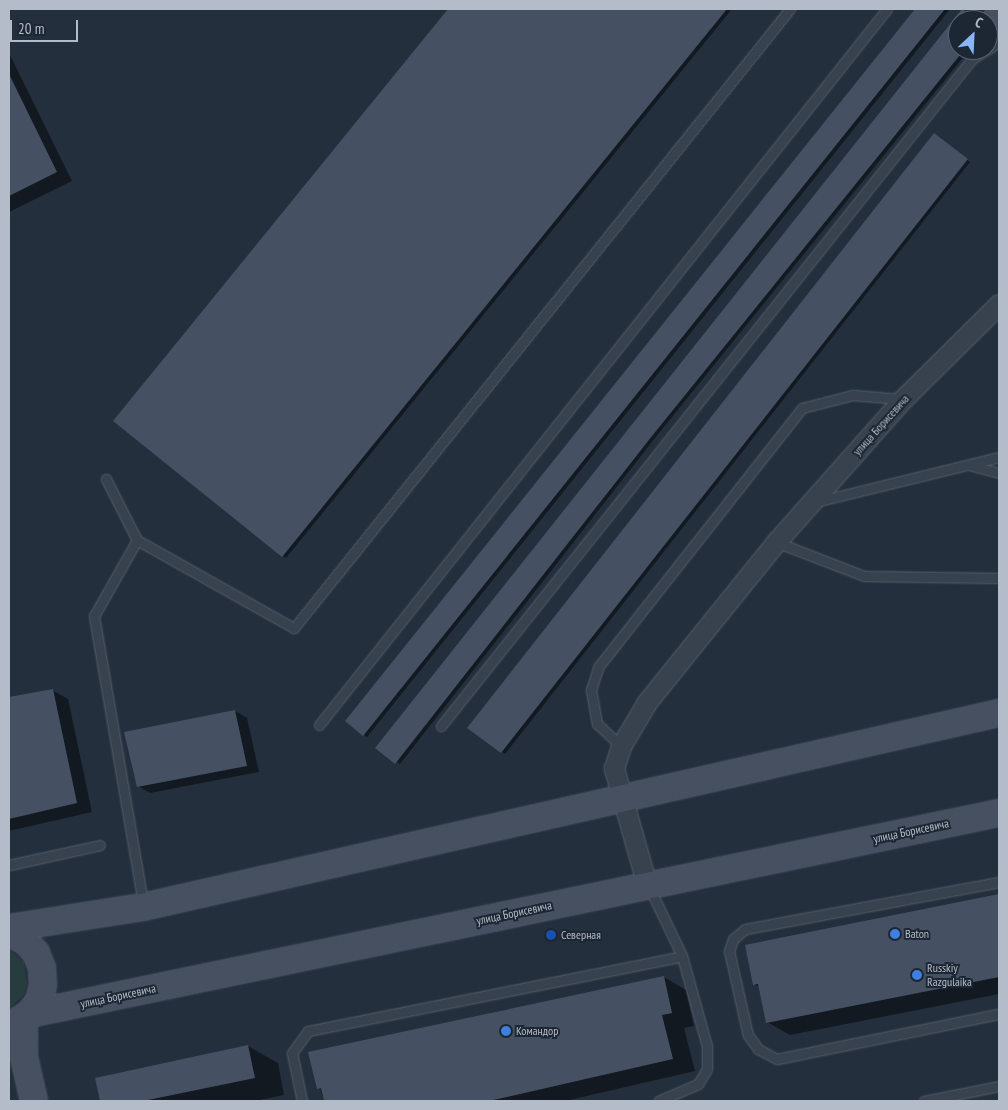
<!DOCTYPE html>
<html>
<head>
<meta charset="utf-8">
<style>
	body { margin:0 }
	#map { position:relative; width:1008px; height:1110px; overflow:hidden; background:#242f3e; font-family:"PT Sans Narrow",sans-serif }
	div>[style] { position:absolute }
	.green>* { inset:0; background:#263c3f }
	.shadow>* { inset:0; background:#0007 }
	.building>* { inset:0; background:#455162 }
	.roads { filter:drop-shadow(0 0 1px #565f6c) drop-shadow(0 0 1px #565f6c) }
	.lane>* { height:9px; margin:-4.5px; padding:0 4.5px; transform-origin:4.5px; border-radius:4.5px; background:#38414e }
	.street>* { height:19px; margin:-9.5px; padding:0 9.5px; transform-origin:9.5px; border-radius:9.5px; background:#38414e }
	.secondary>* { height:26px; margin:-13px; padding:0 13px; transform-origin:13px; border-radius:13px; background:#465061 }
	.dots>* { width:14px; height:14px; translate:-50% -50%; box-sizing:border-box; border:2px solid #1d2633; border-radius:50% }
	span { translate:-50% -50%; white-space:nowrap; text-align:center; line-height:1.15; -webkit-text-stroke:4px #1d2633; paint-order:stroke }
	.street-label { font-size:12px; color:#b4bcc9 }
	.poi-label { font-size:12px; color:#b4bcc9 }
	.left { translate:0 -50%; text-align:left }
	.frame { position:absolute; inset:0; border:10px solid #b4bcc9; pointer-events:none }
	.north { position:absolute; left:948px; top:10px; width:50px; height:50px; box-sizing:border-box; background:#1d2633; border:1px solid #59626f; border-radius:50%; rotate:25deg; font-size:14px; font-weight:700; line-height:20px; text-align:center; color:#b4bcc9 }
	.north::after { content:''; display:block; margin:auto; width:18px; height:22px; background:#8ab4f8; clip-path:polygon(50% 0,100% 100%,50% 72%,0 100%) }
	.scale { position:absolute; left:10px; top:20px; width:68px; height:22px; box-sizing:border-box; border:2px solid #b4bcc9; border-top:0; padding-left:6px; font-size:15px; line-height:18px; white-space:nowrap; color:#b4bcc9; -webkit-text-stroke:4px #1d2633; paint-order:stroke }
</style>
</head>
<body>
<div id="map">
	<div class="green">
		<i style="clip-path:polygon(9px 949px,24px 962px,27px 984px,24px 995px,9px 1009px)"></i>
	</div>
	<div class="shadow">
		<i style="clip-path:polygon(449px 9px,732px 9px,286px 558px,115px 421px)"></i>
		<i style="clip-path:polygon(916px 9px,950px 9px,367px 737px,364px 735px,347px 721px)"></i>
		<i style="clip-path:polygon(963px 9px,979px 20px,958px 20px,958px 50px,969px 50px,655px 438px,400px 764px,377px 748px)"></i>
		<i style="clip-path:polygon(9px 53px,72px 181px,9px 212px)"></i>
		<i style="clip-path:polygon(937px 136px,970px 162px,505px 754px,468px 728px)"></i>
		<i style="clip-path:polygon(52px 690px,68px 699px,92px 812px,9px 831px,9px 698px)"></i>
		<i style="clip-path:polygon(235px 711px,247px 718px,259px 772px,150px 793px,138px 786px)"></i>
		<i style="clip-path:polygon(999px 896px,999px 994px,790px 1035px,767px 1022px,761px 988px,754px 984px,746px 946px)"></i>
		<i style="clip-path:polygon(664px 977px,686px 990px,694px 1026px,684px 1028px,695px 1071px,565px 1101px,324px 1101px,310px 1053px)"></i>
		<i style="clip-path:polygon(248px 1046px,278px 1063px,284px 1095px,255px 1101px,102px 1101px,97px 1079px)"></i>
	</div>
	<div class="building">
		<i style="clip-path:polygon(448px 9px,727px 9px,282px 557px,113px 421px)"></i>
		<i style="clip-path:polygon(915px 9px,945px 9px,363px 736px,345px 721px)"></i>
		<i style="clip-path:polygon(962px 9px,979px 20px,958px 20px,958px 50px,964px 50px,652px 436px,395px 764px,375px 748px)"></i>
		<i style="clip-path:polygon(986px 9px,999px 9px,999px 33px,980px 16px)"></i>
		<i style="clip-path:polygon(9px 74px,57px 172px,9px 196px)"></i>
		<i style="clip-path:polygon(934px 133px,968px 159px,501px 753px,467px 728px)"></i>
		<i style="clip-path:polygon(53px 689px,77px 803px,9px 819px,9px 697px)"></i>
		<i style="clip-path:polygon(235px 710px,247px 766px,137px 787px,124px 732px)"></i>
		<i style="clip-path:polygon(999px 894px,999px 977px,766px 1023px,758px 984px,753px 985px,745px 945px)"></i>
		<i style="clip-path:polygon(664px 976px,672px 1013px,662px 1015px,673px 1059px,489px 1101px,324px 1101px,321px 1088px,317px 1089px,308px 1052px)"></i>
		<i style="clip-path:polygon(248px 1045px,255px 1078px,143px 1101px,100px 1101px,95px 1078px)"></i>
	</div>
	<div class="roads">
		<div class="lane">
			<i style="left:988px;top:49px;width:13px;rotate:-32deg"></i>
			<i style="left:969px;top:465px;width:31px;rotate:15deg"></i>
			<i style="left:106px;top:479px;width:68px;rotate:63.1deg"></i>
			<i style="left:137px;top:540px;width:180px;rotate:29.3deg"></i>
			<i style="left:294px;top:628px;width:793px;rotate:-51.3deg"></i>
			<i style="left:815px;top:502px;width:189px;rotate:-13.7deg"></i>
			<i style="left:137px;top:540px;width:87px;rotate:119.5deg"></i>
			<i style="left:94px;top:616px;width:292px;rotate:80.3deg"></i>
			<i style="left:776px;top:542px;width:94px;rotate:21.1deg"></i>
			<i style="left:864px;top:576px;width:135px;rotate:0.8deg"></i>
			<i style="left:319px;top:725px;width:914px;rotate:-51.58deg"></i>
			<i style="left:441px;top:726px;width:853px;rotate:-51.48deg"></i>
			<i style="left:972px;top:59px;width:17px;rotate:-33deg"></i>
			<i style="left:621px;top:746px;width:33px;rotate:-137deg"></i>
			<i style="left:597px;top:724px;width:35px;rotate:-100deg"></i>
			<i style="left:591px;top:690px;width:25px;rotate:-72deg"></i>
			<i style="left:599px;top:666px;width:328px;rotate:-51.8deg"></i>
			<i style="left:802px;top:408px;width:53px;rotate:-14.3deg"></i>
			<i style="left:853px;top:395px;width:48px;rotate:4.8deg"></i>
			<i style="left:9px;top:865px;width:93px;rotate:-12.4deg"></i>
			<i style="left:999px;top:882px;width:258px;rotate:169.5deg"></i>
			<i style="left:745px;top:929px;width:16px;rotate:140deg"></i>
			<i style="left:733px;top:939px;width:13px;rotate:108deg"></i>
			<i style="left:729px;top:951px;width:86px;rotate:77.3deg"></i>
			<i style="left:748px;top:1035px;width:17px;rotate:54deg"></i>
			<i style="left:758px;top:1049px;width:21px;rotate:28deg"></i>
			<i style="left:777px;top:1059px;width:227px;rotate:-11.5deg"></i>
			<i style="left:649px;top:887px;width:76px;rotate:64.4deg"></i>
			<i style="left:682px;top:956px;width:93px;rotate:74.5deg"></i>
			<i style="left:707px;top:1046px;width:23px;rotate:90deg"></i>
			<i style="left:707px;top:1069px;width:17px;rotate:121deg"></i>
			<i style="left:698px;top:1084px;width:43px;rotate:157deg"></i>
			<i style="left:302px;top:1101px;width:49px;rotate:-101.8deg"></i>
			<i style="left:292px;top:1053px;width:27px;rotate:-54deg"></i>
			<i style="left:308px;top:1031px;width:381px;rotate:-11.3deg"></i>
			<i style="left:924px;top:1101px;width:76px;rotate:-11.3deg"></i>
		</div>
		<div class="street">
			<i style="left:647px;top:885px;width:122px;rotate:-105.8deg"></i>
			<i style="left:614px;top:768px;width:23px;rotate:-72deg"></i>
			<i style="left:621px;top:746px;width:51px;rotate:-59.4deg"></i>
			<i style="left:647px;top:702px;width:206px;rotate:-51.1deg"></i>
			<i style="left:776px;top:542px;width:191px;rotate:-48.4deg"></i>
			<i style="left:903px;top:399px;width:135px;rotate:-44.7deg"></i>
		</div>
		<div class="secondary">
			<i style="left:9px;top:928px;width:136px;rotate:-8.9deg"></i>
			<i style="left:143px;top:907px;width:878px;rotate:-12.77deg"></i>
			<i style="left:9px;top:933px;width:18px;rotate:27deg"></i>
			<i style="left:25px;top:941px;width:16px;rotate:47deg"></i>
			<i style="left:36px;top:953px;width:16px;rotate:68deg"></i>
			<i style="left:42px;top:968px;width:17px;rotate:87deg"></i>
			<i style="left:43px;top:985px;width:16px;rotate:104deg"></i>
			<i style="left:39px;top:1001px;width:16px;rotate:128deg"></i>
			<i style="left:29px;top:1014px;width:23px;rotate:149deg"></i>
			<i style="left:29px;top:1014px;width:991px;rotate:-11.71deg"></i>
			<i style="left:24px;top:1019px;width:38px;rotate:90deg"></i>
			<i style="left:24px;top:1057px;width:45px;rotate:77.2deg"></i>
		</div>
	</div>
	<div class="dots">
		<i style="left:895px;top:934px;background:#3f7fe0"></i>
		<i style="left:551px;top:935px;background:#1a4fb4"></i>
		<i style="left:917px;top:975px;background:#3f7fe0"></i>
		<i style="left:506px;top:1031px;background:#3f7fe0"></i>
	</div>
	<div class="street-label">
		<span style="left:881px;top:425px;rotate:-48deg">улица Борисевича</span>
		<span style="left:911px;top:831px;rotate:-12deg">улица Борисевича</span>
		<span style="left:514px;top:913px;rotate:-12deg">улица Борисевича</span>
		<span style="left:118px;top:996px;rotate:-12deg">улица Борисевича</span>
	</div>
	<div class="poi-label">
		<span class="left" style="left:905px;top:934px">Baton</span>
		<span class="left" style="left:561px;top:935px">Северная</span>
		<span class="left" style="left:927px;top:975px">Russkiy<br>Razgulaika</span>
		<span class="left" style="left:516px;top:1031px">Командор</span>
	</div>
	<div class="frame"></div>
	<div class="north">С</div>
	<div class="scale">20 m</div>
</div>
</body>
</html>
